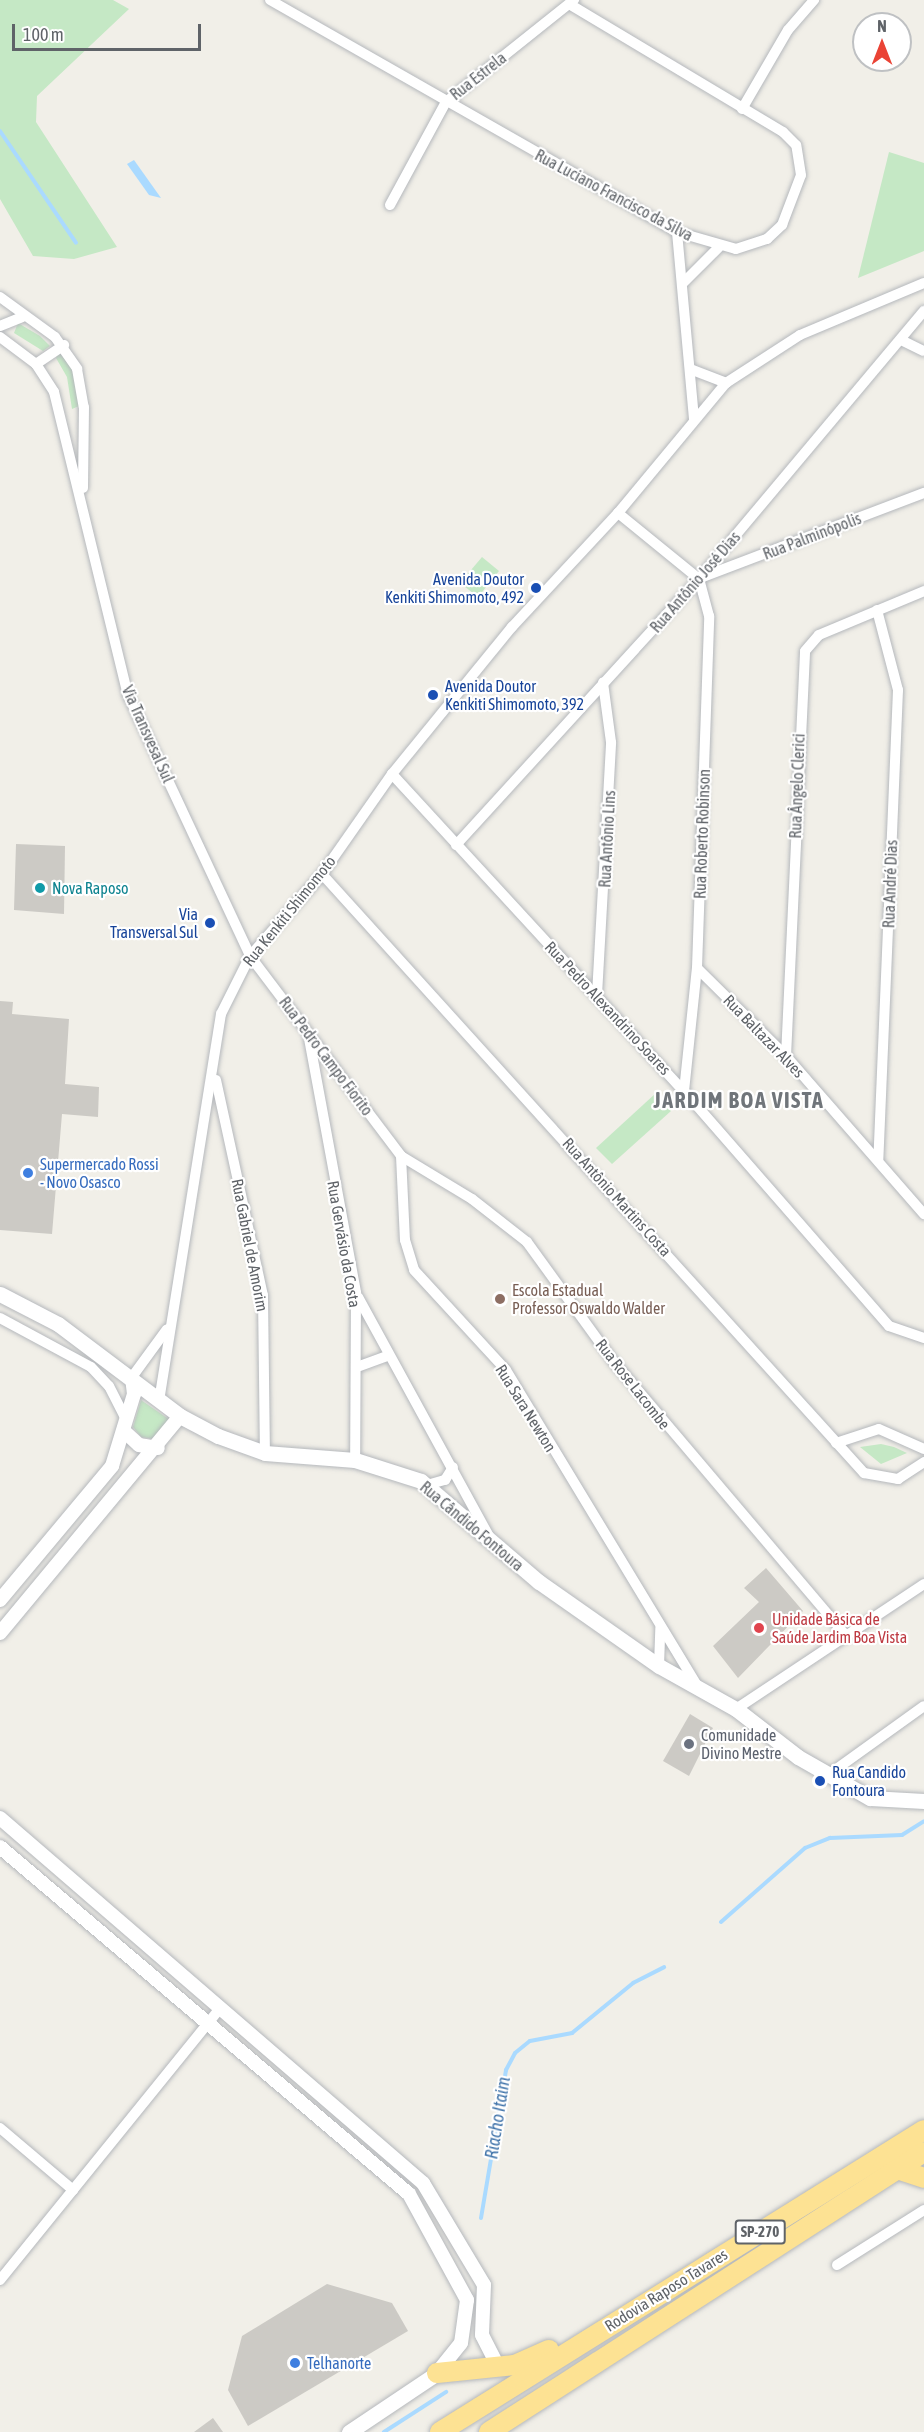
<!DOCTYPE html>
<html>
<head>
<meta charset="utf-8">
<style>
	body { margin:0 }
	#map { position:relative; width:924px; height:2432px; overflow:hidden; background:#f1efe8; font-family:"Asap Condensed",sans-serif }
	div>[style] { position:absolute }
	.green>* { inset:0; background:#c5e8c5 }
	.water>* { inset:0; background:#aadaff }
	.stream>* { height:4px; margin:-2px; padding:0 2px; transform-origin:2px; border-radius:2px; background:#aadaff }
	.building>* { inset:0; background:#cccac5 }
	.roads { filter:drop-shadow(0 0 2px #b5b8bc) drop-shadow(0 0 2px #b5b8bc) }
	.minor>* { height:10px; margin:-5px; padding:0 5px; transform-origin:5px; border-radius:5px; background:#fff }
	.tertiary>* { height:14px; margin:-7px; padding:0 7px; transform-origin:7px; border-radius:7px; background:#fff }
	.secondary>* { height:15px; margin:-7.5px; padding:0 7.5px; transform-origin:7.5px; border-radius:7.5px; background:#fff }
	.motorway>* { height:20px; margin:-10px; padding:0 10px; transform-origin:10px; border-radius:10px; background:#fde293 }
	.dots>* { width:16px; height:16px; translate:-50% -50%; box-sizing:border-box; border:3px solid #fff; border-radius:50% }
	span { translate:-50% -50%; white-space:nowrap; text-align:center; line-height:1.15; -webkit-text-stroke:4.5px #fff; paint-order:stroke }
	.shield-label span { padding:2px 4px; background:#fff; border:2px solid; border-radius:4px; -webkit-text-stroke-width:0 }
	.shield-label { font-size:15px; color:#5f6368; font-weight:700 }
	.street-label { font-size:16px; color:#5f6368 }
	.transit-label { font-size:16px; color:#164399 }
	.right { translate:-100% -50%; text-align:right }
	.left { translate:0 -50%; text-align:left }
	.culture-label { font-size:16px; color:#0d838f }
	.shop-label { font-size:16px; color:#366cbe }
	.education-label { font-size:16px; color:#785e54 }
	.health-label { font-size:16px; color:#be3a42 }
	.worship-label { font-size:16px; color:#5b616d }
	.water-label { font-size:18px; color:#4174aa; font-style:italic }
	.district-label { font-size:22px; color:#70757a; font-weight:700; letter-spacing:1.5px }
	.north { position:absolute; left:852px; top:12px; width:60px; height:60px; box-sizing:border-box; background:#fff; border:2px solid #bfc1c3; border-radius:50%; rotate:0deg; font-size:16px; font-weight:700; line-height:24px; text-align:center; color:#5f6368 }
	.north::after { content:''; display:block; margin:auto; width:21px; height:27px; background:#ea4335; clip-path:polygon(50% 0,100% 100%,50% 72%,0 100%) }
	.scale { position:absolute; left:12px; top:24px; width:189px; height:27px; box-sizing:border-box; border:3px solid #5f6368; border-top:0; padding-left:8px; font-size:18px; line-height:21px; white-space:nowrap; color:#5f6368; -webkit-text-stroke:4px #fff; paint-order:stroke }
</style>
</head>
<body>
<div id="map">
	<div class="green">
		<i style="clip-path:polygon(0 0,113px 0,129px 9px,37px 96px,36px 122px,117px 247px,74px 259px,33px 256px,0 199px)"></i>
		<i style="clip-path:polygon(889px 152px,924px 163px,924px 251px,858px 278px)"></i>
		<i style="clip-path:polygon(18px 323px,40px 336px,50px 346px,43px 351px,14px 333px)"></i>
		<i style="clip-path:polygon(60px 349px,71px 359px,79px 406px,72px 409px,67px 377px,56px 358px)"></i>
		<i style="clip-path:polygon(482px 557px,499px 571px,478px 597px,460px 583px)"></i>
		<i style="clip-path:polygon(656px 1093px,671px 1111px,612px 1164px,596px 1148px)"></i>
		<i style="clip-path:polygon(141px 1400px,170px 1420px,155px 1439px,141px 1437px,133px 1427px)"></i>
		<i style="clip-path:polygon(881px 1444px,894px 1447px,907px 1453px,881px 1464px,860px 1447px)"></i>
	</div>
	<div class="water">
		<i style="clip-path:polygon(134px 160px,161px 198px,149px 195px,127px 164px)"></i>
	</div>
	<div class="stream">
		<i style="left:0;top:131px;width:135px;rotate:55.8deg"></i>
		<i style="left:721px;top:1922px;width:112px;rotate:-41.4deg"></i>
		<i style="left:805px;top:1848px;width:27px;rotate:-22deg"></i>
		<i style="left:830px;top:1838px;width:72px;rotate:-2.4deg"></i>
		<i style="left:902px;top:1835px;width:26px;rotate:-32deg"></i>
		<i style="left:481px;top:2218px;width:150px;rotate:-80.4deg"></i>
		<i style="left:506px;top:2070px;width:19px;rotate:-62deg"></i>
		<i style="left:515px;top:2053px;width:19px;rotate:-39deg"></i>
		<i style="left:530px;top:2041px;width:43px;rotate:-10.8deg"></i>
		<i style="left:572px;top:2033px;width:79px;rotate:-39.3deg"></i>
		<i style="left:633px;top:1983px;width:35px;rotate:-27deg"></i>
		<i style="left:384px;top:2432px;width:74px;rotate:-32.8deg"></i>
	</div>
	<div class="building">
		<i style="clip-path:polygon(16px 844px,65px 846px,64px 914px,14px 910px)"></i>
		<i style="clip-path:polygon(0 1001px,13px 1002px,12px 1014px,69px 1019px,65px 1084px,99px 1087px,98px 1117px,62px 1114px,52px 1234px,0 1230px)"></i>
		<i style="clip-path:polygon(766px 1568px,803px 1611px,738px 1678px,713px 1646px,759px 1602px,744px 1588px)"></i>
		<i style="clip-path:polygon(690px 1714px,713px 1728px,689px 1776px,663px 1761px)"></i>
		<i style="clip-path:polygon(327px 2284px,392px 2303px,408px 2331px,248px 2426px,228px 2390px,242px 2336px)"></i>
		<i style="clip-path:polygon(213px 2418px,223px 2432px,194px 2432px)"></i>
	</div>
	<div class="roads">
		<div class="minor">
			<i style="left:270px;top:0;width:468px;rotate:29.7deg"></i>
			<i style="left:677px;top:232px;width:61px;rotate:16.1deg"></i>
			<i style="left:736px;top:249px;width:33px;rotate:-18deg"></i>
			<i style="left:767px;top:239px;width:21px;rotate:-43deg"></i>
			<i style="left:782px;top:225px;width:53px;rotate:-69.2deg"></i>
			<i style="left:801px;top:175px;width:30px;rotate:-99deg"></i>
			<i style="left:796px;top:145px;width:18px;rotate:-135deg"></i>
			<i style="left:783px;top:132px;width:249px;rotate:-149.1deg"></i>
			<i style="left:742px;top:109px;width:91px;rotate:-59.8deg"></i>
			<i style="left:788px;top:30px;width:40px;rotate:-49deg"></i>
			<i style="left:390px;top:205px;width:117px;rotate:-61.5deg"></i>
			<i style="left:446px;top:102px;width:164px;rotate:-38.6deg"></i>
			<i style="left:677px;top:232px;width:189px;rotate:84.8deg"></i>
			<i style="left:684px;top:282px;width:49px;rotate:-45deg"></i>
			<i style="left:0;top:297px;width:68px;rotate:36deg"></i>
			<i style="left:55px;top:337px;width:39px;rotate:55deg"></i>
			<i style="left:77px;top:369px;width:39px;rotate:80deg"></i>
			<i style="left:84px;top:407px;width:81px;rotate:90.7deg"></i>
			<i style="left:0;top:326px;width:24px;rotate:-22deg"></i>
			<i style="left:0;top:337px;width:45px;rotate:36.9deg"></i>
			<i style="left:36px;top:364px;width:33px;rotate:57deg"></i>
			<i style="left:54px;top:392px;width:312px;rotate:76.3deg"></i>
			<i style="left:128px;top:695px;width:288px;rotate:64.9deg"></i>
			<i style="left:250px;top:956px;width:251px;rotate:52.9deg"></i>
			<i style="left:401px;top:1156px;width:83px;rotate:31.2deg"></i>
			<i style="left:472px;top:1199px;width:70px;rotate:38deg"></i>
			<i style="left:527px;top:1242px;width:148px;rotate:54.1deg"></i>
			<i style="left:614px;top:1362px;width:360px;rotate:49.7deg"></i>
			<i style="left:901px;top:340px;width:25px;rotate:26deg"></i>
			<i style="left:36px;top:364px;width:34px;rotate:-34deg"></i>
			<i style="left:690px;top:369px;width:39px;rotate:21deg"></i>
			<i style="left:618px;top:513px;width:104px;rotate:39.2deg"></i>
			<i style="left:700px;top:578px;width:240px;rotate:-20.8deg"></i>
			<i style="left:877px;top:610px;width:83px;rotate:75.3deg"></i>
			<i style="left:898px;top:690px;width:470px;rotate:92.4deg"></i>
			<i style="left:392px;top:774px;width:431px;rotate:47.4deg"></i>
			<i style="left:684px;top:1091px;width:312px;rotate:48.9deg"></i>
			<i style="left:889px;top:1326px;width:37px;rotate:19deg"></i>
			<i style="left:456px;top:845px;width:360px;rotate:-47.6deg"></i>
			<i style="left:699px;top:579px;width:350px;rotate:-50deg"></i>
			<i style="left:322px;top:874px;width:808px;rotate:47.86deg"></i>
			<i style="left:864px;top:1473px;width:35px;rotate:10deg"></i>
			<i style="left:898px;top:1479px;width:31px;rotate:-33deg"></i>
			<i style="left:697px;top:968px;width:125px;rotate:44.7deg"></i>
			<i style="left:786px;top:1056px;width:210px;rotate:48.9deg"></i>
			<i style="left:597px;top:995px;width:253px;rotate:-86.8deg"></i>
			<i style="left:611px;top:742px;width:60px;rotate:-97.7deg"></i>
			<i style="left:308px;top:1033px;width:264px;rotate:79.5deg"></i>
			<i style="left:356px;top:1293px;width:167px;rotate:90.3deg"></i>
			<i style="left:786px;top:1056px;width:405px;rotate:-87.3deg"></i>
			<i style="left:805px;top:651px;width:21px;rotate:-49deg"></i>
			<i style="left:819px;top:635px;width:114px;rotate:-22.7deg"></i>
			<i style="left:216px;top:1080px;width:220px;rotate:77.7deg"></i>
			<i style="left:263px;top:1295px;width:158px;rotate:89.3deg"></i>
			<i style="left:684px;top:1091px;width:124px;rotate:-84deg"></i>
			<i style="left:697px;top:968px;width:352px;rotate:-88deg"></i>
			<i style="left:709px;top:616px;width:38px;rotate:-105deg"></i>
			<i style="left:401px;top:1156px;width:84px;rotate:87.3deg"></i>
			<i style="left:405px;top:1240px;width:31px;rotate:73deg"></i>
			<i style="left:414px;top:1270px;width:136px;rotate:47.4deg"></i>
			<i style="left:506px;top:1370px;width:369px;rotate:58.8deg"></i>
			<i style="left:358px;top:1297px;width:275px;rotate:61.3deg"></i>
			<i style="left:0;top:1318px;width:103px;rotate:28.3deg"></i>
			<i style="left:91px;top:1367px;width:26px;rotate:47deg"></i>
			<i style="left:109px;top:1386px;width:37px;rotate:63deg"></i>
			<i style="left:357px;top:1367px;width:32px;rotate:-20deg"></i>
			<i style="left:132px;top:1377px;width:59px;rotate:-53.9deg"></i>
			<i style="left:159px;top:1401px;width:392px;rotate:-80.9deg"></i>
			<i style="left:221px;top:1014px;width:65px;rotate:-63.4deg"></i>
			<i style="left:250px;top:956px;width:109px;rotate:-48.7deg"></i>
			<i style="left:322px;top:874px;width:122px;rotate:-55deg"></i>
			<i style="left:392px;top:774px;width:190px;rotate:-50.8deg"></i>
			<i style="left:512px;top:627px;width:156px;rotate:-47.1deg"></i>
			<i style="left:618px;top:513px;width:169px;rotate:-50.3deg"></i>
			<i style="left:726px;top:383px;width:88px;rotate:-33deg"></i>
			<i style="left:800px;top:335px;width:134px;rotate:-22.8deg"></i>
			<i style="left:836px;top:1443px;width:45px;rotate:-18deg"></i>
			<i style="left:879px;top:1429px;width:49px;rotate:24deg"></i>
			<i style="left:427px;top:1485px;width:19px;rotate:-16deg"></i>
			<i style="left:445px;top:1480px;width:15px;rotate:-58deg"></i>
			<i style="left:659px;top:1666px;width:38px;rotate:-88deg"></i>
			<i style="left:736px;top:1709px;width:226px;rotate:-33.6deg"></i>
			<i style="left:828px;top:1775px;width:118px;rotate:-35.7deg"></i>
			<i style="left:0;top:2128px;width:96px;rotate:40.3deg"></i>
			<i style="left:837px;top:2265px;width:103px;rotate:-32.3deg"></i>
			<i style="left:0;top:2280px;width:350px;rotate:-51deg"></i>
		</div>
		<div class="tertiary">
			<i style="left:125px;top:1432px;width:19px;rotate:43deg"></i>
			<i style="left:139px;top:1445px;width:19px;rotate:9deg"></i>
			<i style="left:0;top:1600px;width:175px;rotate:-50.1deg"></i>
			<i style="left:112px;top:1466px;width:75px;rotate:-73deg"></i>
			<i style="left:134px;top:1394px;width:17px;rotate:-97deg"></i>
			<i style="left:0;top:1633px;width:282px;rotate:-50.3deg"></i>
			<i style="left:0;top:1818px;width:559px;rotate:40.79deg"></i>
			<i style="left:423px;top:2183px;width:119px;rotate:59.1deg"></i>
			<i style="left:484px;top:2285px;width:50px;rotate:92.3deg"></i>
			<i style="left:482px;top:2335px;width:35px;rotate:63deg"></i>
			<i style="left:0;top:1847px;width:536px;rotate:40.31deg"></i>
			<i style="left:409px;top:2194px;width:121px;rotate:61.3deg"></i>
			<i style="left:467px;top:2300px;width:43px;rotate:97.9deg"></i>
			<i style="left:461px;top:2343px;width:38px;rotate:129deg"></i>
		</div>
		<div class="secondary">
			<i style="left:0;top:1294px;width:65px;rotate:27.3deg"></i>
			<i style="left:58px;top:1324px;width:153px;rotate:37deg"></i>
			<i style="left:180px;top:1416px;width:43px;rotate:27.8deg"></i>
			<i style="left:218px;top:1436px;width:50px;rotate:19.9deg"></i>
			<i style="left:265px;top:1453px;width:90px;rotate:4.4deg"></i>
			<i style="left:355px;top:1460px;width:69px;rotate:17.7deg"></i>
			<i style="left:421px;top:1481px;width:155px;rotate:40.6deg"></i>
			<i style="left:539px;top:1582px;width:146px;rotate:35deg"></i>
			<i style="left:659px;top:1666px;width:88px;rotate:29.2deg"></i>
			<i style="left:736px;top:1709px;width:78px;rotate:37.7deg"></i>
			<i style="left:798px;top:1757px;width:83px;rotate:29.7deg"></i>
			<i style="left:870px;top:1798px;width:54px;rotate:3.2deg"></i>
			<i style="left:349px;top:2432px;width:106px;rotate:-33.8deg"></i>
		</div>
		<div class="motorway">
			<i style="left:897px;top:2169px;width:28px;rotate:18deg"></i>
			<i style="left:437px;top:2373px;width:78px;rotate:-5.9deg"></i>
			<i style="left:515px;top:2365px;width:37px;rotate:-24deg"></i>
			<i style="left:440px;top:2432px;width:570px;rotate:-31.96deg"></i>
			<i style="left:489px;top:2432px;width:517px;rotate:-32.77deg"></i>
		</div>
	</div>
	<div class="dots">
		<i style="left:536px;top:588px;background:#1a4fb4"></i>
		<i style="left:433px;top:695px;background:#1a4fb4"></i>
		<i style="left:40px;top:888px;background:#0f9aa8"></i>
		<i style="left:210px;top:923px;background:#1a4fb4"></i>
		<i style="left:28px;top:1173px;background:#3f7fe0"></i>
		<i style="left:500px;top:1299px;background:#8d6e63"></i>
		<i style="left:759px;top:1628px;background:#e0444e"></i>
		<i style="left:689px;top:1744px;background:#6b7280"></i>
		<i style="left:820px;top:1781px;background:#1a4fb4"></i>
		<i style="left:295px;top:2363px;background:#3f7fe0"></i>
	</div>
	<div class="shield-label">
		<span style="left:760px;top:2232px">SP-270</span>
	</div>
	<div class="street-label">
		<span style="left:478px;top:76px;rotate:-38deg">Rua Estrela</span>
		<span style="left:614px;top:195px;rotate:28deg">Rua Luciano Francisco da Silva</span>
		<span style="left:812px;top:536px;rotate:-21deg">Rua Palminópolis</span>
		<span style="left:695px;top:582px;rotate:-49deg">Rua Antônio José Dias</span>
		<span style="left:148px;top:734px;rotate:66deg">Via Transvesal Sul</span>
		<span style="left:797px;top:786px;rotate:-88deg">Rua Ângelo Clerici</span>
		<span style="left:702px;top:834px;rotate:-88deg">Rua Roberto Robinson</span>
		<span style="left:607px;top:839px;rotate:-87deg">Rua Antônio Lins</span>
		<span style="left:890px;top:884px;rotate:-88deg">Rua André Dias</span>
		<span style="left:289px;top:911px;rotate:-51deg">Rua Kenkiti Shimomoto</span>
		<span style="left:608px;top:1008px;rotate:47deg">Rua Pedro Alexandrino Soares</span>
		<span style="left:764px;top:1036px;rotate:46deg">Rua Baltazar Alves</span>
		<span style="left:326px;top:1056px;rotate:53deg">Rua Pedro Campo Fiorito</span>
		<span style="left:617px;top:1197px;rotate:48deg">Rua Antônio Martins Costa</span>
		<span style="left:344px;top:1244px;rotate:80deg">Rua Gervásio da Costa</span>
		<span style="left:250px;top:1245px;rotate:79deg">Rua Gabriel de Amorim</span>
		<span style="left:633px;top:1384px;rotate:52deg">Rua Rose Lacombe</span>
		<span style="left:526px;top:1408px;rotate:58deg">Rua Sara Newton</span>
		<span style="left:472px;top:1526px;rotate:40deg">Rua Cândido Fontoura</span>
		<span style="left:666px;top:2290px;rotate:-32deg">Rodovia Raposo Tavares</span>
	</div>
	<div class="transit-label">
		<span class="right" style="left:524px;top:588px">Avenida Doutor<br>Kenkiti Shimomoto, 492</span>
		<span class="left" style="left:445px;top:695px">Avenida Doutor<br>Kenkiti Shimomoto, 392</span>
		<span class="right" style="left:198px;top:923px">Via<br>Transversal Sul</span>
		<span class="left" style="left:832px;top:1781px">Rua Candido<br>Fontoura</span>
	</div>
	<div class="culture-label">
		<span class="left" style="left:52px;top:888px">Nova Raposo</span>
	</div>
	<div class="shop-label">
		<span class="left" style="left:40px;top:1173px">Supermercado Rossi<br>- Novo Osasco</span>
		<span class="left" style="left:307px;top:2363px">Telhanorte</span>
	</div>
	<div class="education-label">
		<span class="left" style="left:512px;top:1299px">Escola Estadual<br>Professor Oswaldo Walder</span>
	</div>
	<div class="health-label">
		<span class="left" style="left:772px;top:1628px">Unidade Básica de<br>Saúde Jardim Boa Vista</span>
	</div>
	<div class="worship-label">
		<span class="left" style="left:701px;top:1744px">Comunidade<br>Divino Mestre</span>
	</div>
	<div class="water-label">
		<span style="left:498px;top:2118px;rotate:-81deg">Riacho Itaim</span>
	</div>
	<div class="district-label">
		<span style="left:739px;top:1101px">JARDIM BOA VISTA</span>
	</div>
	<div class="north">N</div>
	<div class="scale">100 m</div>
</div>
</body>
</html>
